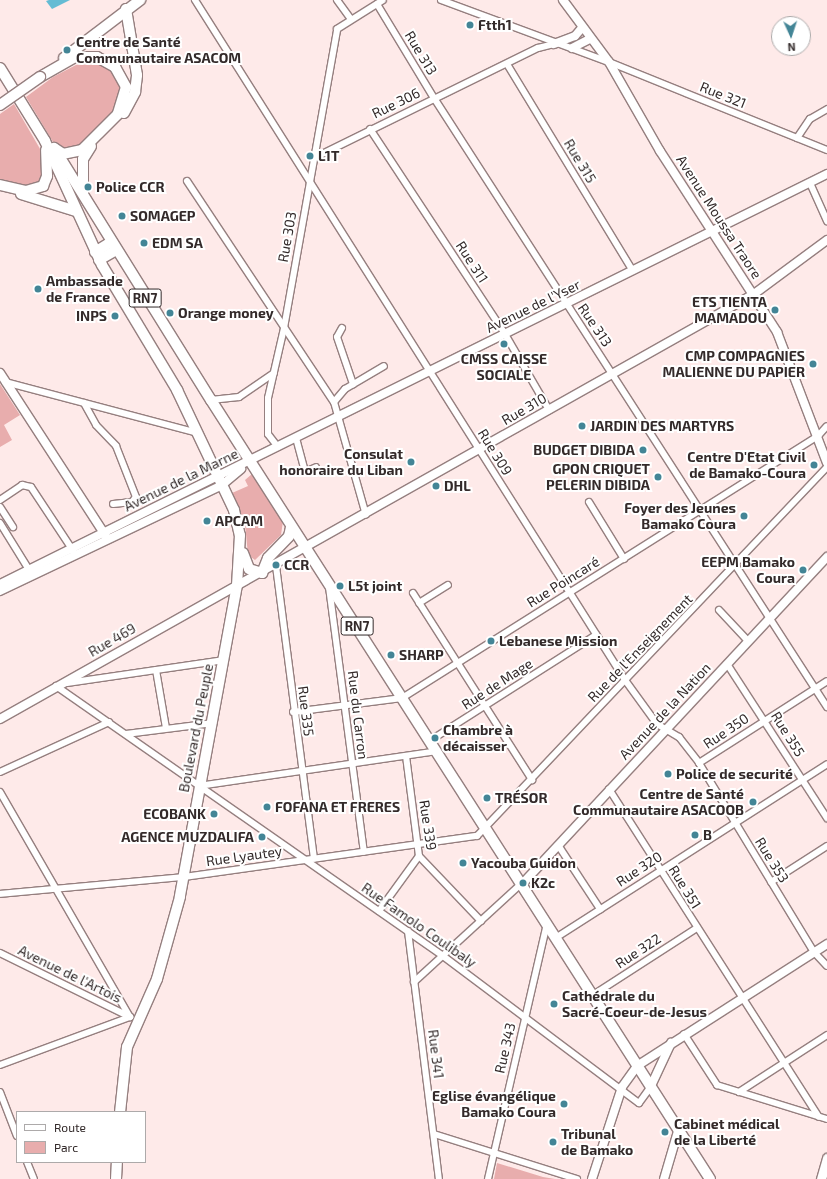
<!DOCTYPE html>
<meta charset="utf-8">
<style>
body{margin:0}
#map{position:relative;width:827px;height:1179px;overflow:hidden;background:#feeae9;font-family:"Exo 2",sans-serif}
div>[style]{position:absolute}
.green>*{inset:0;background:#e8adad}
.water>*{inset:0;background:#64bcd4}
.roads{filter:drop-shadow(1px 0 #957f7f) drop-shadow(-1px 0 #957f7f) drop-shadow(0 1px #957f7f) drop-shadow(0 -1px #957f7f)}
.minor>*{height:6px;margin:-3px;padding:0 3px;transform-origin:3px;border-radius:3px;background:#fff}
.tertiary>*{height:8px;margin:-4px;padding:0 4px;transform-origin:4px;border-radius:4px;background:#fff}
.secondary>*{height:9px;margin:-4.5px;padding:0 4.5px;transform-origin:4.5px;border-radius:4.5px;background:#fff}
.primary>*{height:10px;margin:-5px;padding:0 5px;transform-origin:5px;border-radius:5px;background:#fff}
.bridges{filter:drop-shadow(1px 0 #957f7f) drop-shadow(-1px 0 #957f7f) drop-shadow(0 1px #957f7f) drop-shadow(0 -1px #957f7f)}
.primary-bridge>*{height:10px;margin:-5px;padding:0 5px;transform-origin:5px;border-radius:5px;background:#fff}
.dots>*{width:11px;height:11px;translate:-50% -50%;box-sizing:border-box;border:2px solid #fff;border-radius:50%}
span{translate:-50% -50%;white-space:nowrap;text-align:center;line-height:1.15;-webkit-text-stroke:4px #fff;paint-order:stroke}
.shield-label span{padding:1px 3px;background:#fff;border:1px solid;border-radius:3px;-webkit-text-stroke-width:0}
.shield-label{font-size:13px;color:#332a2a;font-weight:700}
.poi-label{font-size:14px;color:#332a2a;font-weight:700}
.left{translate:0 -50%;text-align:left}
.right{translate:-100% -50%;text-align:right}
.street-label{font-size:14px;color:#332a2a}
.legend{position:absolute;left:16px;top:1111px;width:130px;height:52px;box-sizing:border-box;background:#fff;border:1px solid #adaaaa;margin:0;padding:5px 7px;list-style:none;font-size:12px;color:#332a2a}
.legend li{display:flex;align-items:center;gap:8px;height:20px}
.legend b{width:20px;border:1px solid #adaaaa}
.north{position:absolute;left:771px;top:16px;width:40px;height:40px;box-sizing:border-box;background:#fff;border:1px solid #adaaaa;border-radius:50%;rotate:177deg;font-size:11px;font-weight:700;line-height:16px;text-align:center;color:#332a2a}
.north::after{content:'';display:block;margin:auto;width:14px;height:18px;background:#438596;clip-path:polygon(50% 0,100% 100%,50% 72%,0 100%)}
</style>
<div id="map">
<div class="green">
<i style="clip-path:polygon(90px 62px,101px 64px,114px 73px,122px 87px,114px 112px,80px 146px,66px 149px,53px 142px,26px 97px,53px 77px,76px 65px)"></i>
<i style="clip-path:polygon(14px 104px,43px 154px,44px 177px,40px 184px,25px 187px,0 181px,0 114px)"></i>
<i style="clip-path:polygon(0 384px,20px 415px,4px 425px,12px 440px,0 447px)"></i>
<i style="clip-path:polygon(252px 474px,283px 521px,281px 535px,255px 560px,248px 555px,245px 524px,232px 493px,248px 486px,245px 480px)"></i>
<i style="clip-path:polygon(497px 1163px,543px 1177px,555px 1179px,494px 1179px)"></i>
</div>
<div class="water">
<i style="clip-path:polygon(70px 0,52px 9px,46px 1px,49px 0)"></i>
</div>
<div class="roads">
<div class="minor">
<i style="left:195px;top:0;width:805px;rotate:57.69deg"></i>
<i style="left:625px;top:680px;width:54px;rotate:54deg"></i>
<i style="left:657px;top:724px;width:26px;rotate:31deg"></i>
<i style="left:679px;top:737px;width:33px;rotate:52deg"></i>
<i style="left:699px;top:763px;width:221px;rotate:58.7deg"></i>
<i style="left:814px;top:952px;width:19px;rotate:47deg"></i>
<i style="left:337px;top:0;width:22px;rotate:54deg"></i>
<i style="left:441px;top:0;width:179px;rotate:20.3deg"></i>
<i style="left:609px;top:62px;width:235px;rotate:22deg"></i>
<i style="left:377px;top:4px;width:110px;rotate:58.8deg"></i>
<i style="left:434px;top:98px;width:725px;rotate:57.17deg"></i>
<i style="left:507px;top:64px;width:242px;rotate:58.7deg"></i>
<i style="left:370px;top:129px;width:245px;rotate:56.6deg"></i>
<i style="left:505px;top:334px;width:88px;rotate:59.9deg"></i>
<i style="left:797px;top:138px;width:23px;rotate:-56deg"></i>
<i style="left:810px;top:119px;width:20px;rotate:-30deg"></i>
<i style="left:316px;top:157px;width:247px;rotate:-26.2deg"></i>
<i style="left:538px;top:48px;width:16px;rotate:-14deg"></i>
<i style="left:187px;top:181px;width:265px;rotate:56.4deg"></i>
<i style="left:334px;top:402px;width:117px;rotate:74.2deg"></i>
<i style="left:810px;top:183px;width:42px;rotate:65.9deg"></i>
<i style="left:342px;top:328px;width:10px;rotate:119deg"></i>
<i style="left:337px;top:337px;width:50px;rotate:71.2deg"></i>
<i style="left:5px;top:382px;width:200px;rotate:14.8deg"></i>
<i style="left:211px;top:400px;width:28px;rotate:-6deg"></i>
<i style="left:239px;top:397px;width:42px;rotate:-34.4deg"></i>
<i style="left:334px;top:402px;width:17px;rotate:-50deg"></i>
<i style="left:345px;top:389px;width:45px;rotate:-30.5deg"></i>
<i style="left:84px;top:403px;width:25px;rotate:61deg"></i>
<i style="left:96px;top:425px;width:29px;rotate:46deg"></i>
<i style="left:116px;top:446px;width:55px;rotate:68.6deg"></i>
<i style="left:136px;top:497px;width:6px;rotate:129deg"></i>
<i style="left:132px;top:502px;width:19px;rotate:174deg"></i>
<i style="left:296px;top:438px;width:35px;rotate:75deg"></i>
<i style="left:305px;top:472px;width:12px;rotate:-24deg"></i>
<i style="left:278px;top:447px;width:16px;rotate:-128deg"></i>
<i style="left:268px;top:434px;width:36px;rotate:-90deg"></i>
<i style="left:268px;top:398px;width:72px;rotate:-77.1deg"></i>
<i style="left:284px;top:328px;width:304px;rotate:-79.9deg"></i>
<i style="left:337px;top:29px;width:54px;rotate:-32.2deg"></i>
<i style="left:0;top:500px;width:27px;rotate:-34deg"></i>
<i style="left:22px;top:485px;width:9px;rotate:13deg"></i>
<i style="left:31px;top:487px;width:78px;rotate:56.5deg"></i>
<i style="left:589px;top:502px;width:67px;rotate:58.4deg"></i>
<i style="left:0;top:507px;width:24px;rotate:57deg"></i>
<i style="left:0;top:523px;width:59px;rotate:58.2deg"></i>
<i style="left:276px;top:566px;width:295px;rotate:82.6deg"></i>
<i style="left:329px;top:587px;width:267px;rotate:82.5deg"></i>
<i style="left:413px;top:593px;width:222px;rotate:57.5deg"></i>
<i style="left:419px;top:603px;width:34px;rotate:-32deg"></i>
<i style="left:719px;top:610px;width:42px;rotate:46.9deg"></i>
<i style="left:727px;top:664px;width:184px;rotate:57deg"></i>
<i style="left:156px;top:670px;width:59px;rotate:80.2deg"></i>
<i style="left:67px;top:683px;width:159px;rotate:-8.3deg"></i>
<i style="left:56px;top:686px;width:472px;rotate:34.9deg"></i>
<i style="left:443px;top:956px;width:245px;rotate:36.9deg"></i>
<i style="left:639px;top:1103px;width:19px;rotate:-54deg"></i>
<i style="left:293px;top:712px;width:110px;rotate:-7.3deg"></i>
<i style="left:402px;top:698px;width:492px;rotate:-32.2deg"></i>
<i style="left:818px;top:436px;width:13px;rotate:-48deg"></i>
<i style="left:126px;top:734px;width:88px;rotate:-7.2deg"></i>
<i style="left:431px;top:740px;width:196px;rotate:-32.5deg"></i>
<i style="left:406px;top:756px;width:101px;rotate:82.6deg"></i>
<i style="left:419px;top:856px;width:90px;rotate:46.4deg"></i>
<i style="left:699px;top:763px;width:152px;rotate:-32.6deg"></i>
<i style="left:0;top:772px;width:120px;rotate:-24.6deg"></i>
<i style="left:198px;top:786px;width:242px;rotate:-8.3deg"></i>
<i style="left:609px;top:789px;width:389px;rotate:57.4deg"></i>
<i style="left:0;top:792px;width:260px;rotate:60deg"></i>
<i style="left:558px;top:845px;width:77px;rotate:56.7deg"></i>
<i style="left:771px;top:882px;width:67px;rotate:-32.7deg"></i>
<i style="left:0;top:894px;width:185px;rotate:-5.3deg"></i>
<i style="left:184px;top:877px;width:296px;rotate:-8deg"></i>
<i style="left:477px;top:836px;width:509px;rotate:-46.51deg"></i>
<i style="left:379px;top:911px;width:68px;rotate:-54deg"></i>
<i style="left:408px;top:931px;width:250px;rotate:82.9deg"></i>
<i style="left:557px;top:937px;width:321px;rotate:-32.6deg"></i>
<i style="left:0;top:953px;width:145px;rotate:26.2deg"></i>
<i style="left:414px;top:982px;width:147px;rotate:-42.5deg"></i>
<i style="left:593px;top:995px;width:124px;rotate:-32.8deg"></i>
<i style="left:684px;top:1034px;width:61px;rotate:57.1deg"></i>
<i style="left:717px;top:1085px;width:115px;rotate:17.2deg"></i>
<i style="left:0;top:1065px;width:139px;rotate:-20.3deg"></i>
<i style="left:0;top:1092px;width:47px;rotate:68.9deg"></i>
<i style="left:739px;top:1092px;width:105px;rotate:-32.9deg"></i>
<i style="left:434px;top:1134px;width:150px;rotate:17.5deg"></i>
<i style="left:27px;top:1162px;width:18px;rotate:68deg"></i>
<i style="left:488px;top:1179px;width:263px;rotate:-77deg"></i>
</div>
<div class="tertiary">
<i style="left:563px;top:0;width:77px;rotate:53.4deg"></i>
<i style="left:609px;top:62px;width:103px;rotate:60.2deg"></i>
<i style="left:660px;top:151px;width:216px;rotate:57.1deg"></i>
<i style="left:777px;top:332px;width:140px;rotate:69.1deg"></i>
<i style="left:554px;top:44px;width:22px;rotate:-21deg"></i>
<i style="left:575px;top:36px;width:11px;rotate:-49deg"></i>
<i style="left:572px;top:48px;width:20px;rotate:-27deg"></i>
<i style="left:0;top:373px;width:194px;rotate:57deg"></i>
<i style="left:0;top:584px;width:923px;rotate:-26.37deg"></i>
<i style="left:0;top:591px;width:246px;rotate:-25.5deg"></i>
<i style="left:222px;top:485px;width:25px;rotate:-40deg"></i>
<i style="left:0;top:719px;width:866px;rotate:-29.41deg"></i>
<i style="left:754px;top:294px;width:91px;rotate:-36.5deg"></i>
<i style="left:523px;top:883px;width:446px;rotate:-47deg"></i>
<i style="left:650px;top:1088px;width:50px;rotate:-65deg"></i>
<i style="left:592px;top:1179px;width:97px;rotate:-71.9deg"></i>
<i style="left:622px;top:1087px;width:26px;rotate:-54deg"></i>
<i style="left:637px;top:1066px;width:226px;rotate:-32.7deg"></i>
<i style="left:664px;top:1179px;width:50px;rotate:-73.7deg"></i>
</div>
<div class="secondary">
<i style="left:821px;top:1179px;width:22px;rotate:-74deg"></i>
</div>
<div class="primary">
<i style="left:64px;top:58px;width:96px;rotate:-37.3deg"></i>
<i style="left:0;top:68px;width:86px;rotate:58.3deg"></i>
<i style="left:45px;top:141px;width:136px;rotate:65.3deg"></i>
<i style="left:102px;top:265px;width:146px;rotate:59deg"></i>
<i style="left:177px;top:390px;width:133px;rotate:64.6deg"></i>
<i style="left:234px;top:510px;width:26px;rotate:77deg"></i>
<i style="left:240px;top:535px;width:50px;rotate:93.4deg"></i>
<i style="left:237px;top:585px;width:317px;rotate:100.4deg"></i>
<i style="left:180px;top:897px;width:85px;rotate:105.7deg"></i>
<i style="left:157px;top:979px;width:74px;rotate:113.8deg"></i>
<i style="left:127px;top:1047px;width:65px;rotate:96.1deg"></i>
<i style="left:40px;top:77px;width:40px;rotate:-29.7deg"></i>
<i style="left:75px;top:57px;width:22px"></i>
<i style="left:97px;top:57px;width:21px;rotate:29deg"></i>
<i style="left:115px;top:67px;width:23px;rotate:61deg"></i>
<i style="left:126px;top:87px;width:28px;rotate:107deg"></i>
<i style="left:118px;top:114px;width:51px;rotate:135deg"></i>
<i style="left:82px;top:150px;width:19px;rotate:168deg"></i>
<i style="left:63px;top:154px;width:11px;rotate:-146deg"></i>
<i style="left:124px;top:113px;width:24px;rotate:-62deg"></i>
<i style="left:135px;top:92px;width:17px;rotate:-83deg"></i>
<i style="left:137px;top:75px;width:67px;rotate:-99.5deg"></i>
<i style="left:54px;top:148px;width:297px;rotate:58.1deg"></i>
<i style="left:211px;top:400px;width:925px;rotate:57.36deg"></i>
<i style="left:0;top:185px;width:27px;rotate:13deg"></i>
<i style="left:26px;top:191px;width:18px;rotate:-16deg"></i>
<i style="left:43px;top:186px;width:11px;rotate:-68deg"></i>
<i style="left:47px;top:176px;width:26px;rotate:-92deg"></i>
<i style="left:83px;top:193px;width:34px;rotate:-90deg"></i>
<i style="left:83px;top:159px;width:15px;rotate:-58deg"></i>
<i style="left:21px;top:194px;width:58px;rotate:17.2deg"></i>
<i style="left:95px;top:252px;width:19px;rotate:-32deg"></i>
<i style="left:99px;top:260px;width:20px;rotate:-30deg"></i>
<i style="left:243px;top:553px;width:17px;rotate:69deg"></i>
<i style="left:249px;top:569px;width:14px;rotate:17deg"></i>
<i style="left:262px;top:573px;width:16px;rotate:-68deg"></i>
<i style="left:268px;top:558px;width:30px;rotate:-46deg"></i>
<i style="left:289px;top:536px;width:9px;rotate:-77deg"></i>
<i style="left:116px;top:1179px;width:17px;rotate:-87deg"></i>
</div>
</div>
<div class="bridges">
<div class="primary-bridge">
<i style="left:0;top:105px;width:49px;rotate:-35deg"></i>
</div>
</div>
<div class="dots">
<i style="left:470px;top:25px;background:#438596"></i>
<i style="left:67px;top:50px;background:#438596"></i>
<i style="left:310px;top:156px;background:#438596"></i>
<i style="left:88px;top:187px;background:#438596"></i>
<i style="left:122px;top:216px;background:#438596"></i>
<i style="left:144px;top:243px;background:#438596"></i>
<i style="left:38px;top:289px;background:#438596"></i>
<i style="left:775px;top:310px;background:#438596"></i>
<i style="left:170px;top:313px;background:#438596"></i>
<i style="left:115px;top:316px;background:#438596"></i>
<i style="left:504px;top:344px;background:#438596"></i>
<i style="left:813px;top:364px;background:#438596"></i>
<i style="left:582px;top:426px;background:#438596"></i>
<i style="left:643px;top:450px;background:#438596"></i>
<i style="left:411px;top:462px;background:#438596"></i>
<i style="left:814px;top:465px;background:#438596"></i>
<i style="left:658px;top:477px;background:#438596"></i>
<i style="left:436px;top:486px;background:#438596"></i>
<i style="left:744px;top:516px;background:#438596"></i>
<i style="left:207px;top:521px;background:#438596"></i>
<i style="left:276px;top:565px;background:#438596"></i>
<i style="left:803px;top:570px;background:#438596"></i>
<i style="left:340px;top:586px;background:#438596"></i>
<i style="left:491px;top:641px;background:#438596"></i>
<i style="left:391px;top:655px;background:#438596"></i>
<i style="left:435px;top:738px;background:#438596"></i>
<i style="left:668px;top:774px;background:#438596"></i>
<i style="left:487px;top:798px;background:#438596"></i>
<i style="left:753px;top:802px;background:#438596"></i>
<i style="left:267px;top:807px;background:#438596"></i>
<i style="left:214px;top:814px;background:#438596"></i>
<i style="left:695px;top:835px;background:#438596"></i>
<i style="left:262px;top:837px;background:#438596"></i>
<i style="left:463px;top:863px;background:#438596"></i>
<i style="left:523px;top:883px;background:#438596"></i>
<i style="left:554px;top:1004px;background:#438596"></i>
<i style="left:564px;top:1104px;background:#438596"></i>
<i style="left:665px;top:1132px;background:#438596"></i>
<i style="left:553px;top:1142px;background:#438596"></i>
</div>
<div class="shield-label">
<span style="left:145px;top:298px">RN7</span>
<span style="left:357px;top:626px">RN7</span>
</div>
<div class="poi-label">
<span class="left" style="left:478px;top:25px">Ftth1</span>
<span class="left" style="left:76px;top:50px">Centre de Santé<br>Communautaire ASACOM</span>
<span class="left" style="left:318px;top:156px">L1T</span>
<span class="left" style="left:96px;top:187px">Police CCR</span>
<span class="left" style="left:130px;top:216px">SOMAGEP</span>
<span class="left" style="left:152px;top:243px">EDM SA</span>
<span class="left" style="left:46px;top:289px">Ambassade<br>de France</span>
<span class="right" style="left:767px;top:310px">ETS TIENTA<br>MAMADOU</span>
<span class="left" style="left:178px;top:313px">Orange money</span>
<span class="right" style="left:107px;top:316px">INPS</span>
<span class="right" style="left:805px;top:364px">CMP COMPAGNIES<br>MALIENNE DU PAPIER</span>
<span style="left:504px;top:367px">CMSS CAISSE<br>SOCIALE</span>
<span class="left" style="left:590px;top:426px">JARDIN DES MARTYRS</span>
<span class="right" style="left:635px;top:450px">BUDGET DIBIDA</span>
<span class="right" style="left:403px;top:462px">Consulat<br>honoraire du Liban</span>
<span class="right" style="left:806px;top:465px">Centre D'Etat Civil<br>de Bamako-Coura</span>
<span class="right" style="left:650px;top:477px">GPON CRIQUET<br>PELERIN DIBIDA</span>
<span class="left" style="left:444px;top:486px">DHL</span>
<span class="right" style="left:736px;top:516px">Foyer des Jeunes<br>Bamako Coura</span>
<span class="left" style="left:215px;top:521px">APCAM</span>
<span class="right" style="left:795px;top:570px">EEPM Bamako<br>Coura</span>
<span class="left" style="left:284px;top:565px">CCR</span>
<span class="left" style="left:348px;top:586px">L5t joint</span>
<span class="left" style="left:499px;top:641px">Lebanese Mission</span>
<span class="left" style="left:399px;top:655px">SHARP</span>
<span class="left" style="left:443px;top:738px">Chambre à<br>décaisser</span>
<span class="left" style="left:676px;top:774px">Police de securité</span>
<span class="right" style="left:744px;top:802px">Centre de Santé<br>Communautaire ASACOOB</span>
<span class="left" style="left:495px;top:798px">TRÉSOR</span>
<span class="left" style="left:275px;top:807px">FOFANA ET FRERES</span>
<span class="right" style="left:206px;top:814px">ECOBANK</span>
<span class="left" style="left:703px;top:835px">B</span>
<span class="right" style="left:254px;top:837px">AGENCE MUZDALIFA</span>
<span class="left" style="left:471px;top:863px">Yacouba Guidon</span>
<span class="left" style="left:531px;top:883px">K2c</span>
<span class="left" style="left:562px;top:1004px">Cathédrale du<br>Sacré-Coeur-de-Jesus</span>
<span class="right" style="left:556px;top:1104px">Eglise évangélique<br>Bamako Coura</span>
<span class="left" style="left:674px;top:1132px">Cabinet médical<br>de la Liberté</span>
<span class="left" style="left:561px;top:1142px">Tribunal<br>de Bamako</span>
</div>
<div class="street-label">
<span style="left:421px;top:53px;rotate:59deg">Rue 313</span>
<span style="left:723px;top:95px;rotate:22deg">Rue 321</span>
<span style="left:396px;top:103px;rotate:-26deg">Rue 306</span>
<span style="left:580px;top:161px;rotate:59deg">Rue 315</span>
<span style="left:719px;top:217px;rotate:57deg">Avenue Moussa Traore</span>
<span style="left:287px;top:237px;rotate:-80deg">Rue 303</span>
<span style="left:472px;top:262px;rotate:57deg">Rue 311</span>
<span style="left:533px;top:306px;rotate:-26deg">Avenue de l'Yser</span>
<span style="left:595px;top:325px;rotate:56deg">Rue 313</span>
<span style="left:524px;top:409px;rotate:-30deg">Rue 310</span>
<span style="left:495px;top:452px;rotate:58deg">Rue 309</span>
<span style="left:181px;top:480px;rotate:-26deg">Avenue de la Marne</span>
<span style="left:563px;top:582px;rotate:-32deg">Rue Poincaré</span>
<span style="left:112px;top:640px;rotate:-30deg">Rue 469</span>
<span style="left:640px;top:648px;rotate:-46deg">Rue de l'Enseignement</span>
<span style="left:497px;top:684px;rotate:-33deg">Rue de Mage</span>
<span style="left:306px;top:711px;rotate:83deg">Rue 335</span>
<span style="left:665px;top:711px;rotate:-47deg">Avenue de la Nation</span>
<span style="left:358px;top:715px;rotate:83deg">Rue du Carron</span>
<span style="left:196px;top:728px;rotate:-79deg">Boulevard du Peuple</span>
<span style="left:726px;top:731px;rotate:-34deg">Rue 350</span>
<span style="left:788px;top:734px;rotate:58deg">Rue 355</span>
<span style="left:428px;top:825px;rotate:81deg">Rue 339</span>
<span style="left:244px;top:856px;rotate:-8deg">Rue Lyautey</span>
<span style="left:772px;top:860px;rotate:58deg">Rue 353</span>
<span style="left:639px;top:869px;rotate:-33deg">Rue 320</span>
<span style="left:685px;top:887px;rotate:58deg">Rue 351</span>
<span style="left:419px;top:925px;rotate:35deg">Rue Famolo Coulibaly</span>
<span style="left:638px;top:951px;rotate:-33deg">Rue 322</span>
<span style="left:70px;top:974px;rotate:26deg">Avenue de l'Artois</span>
<span style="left:505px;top:1048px;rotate:-77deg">Rue 343</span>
<span style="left:436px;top:1054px;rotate:83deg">Rue 341</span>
</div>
<ul class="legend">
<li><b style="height:5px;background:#fff"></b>Route</li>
<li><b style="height:11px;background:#e8adad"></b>Parc</li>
</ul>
<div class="north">N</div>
</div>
